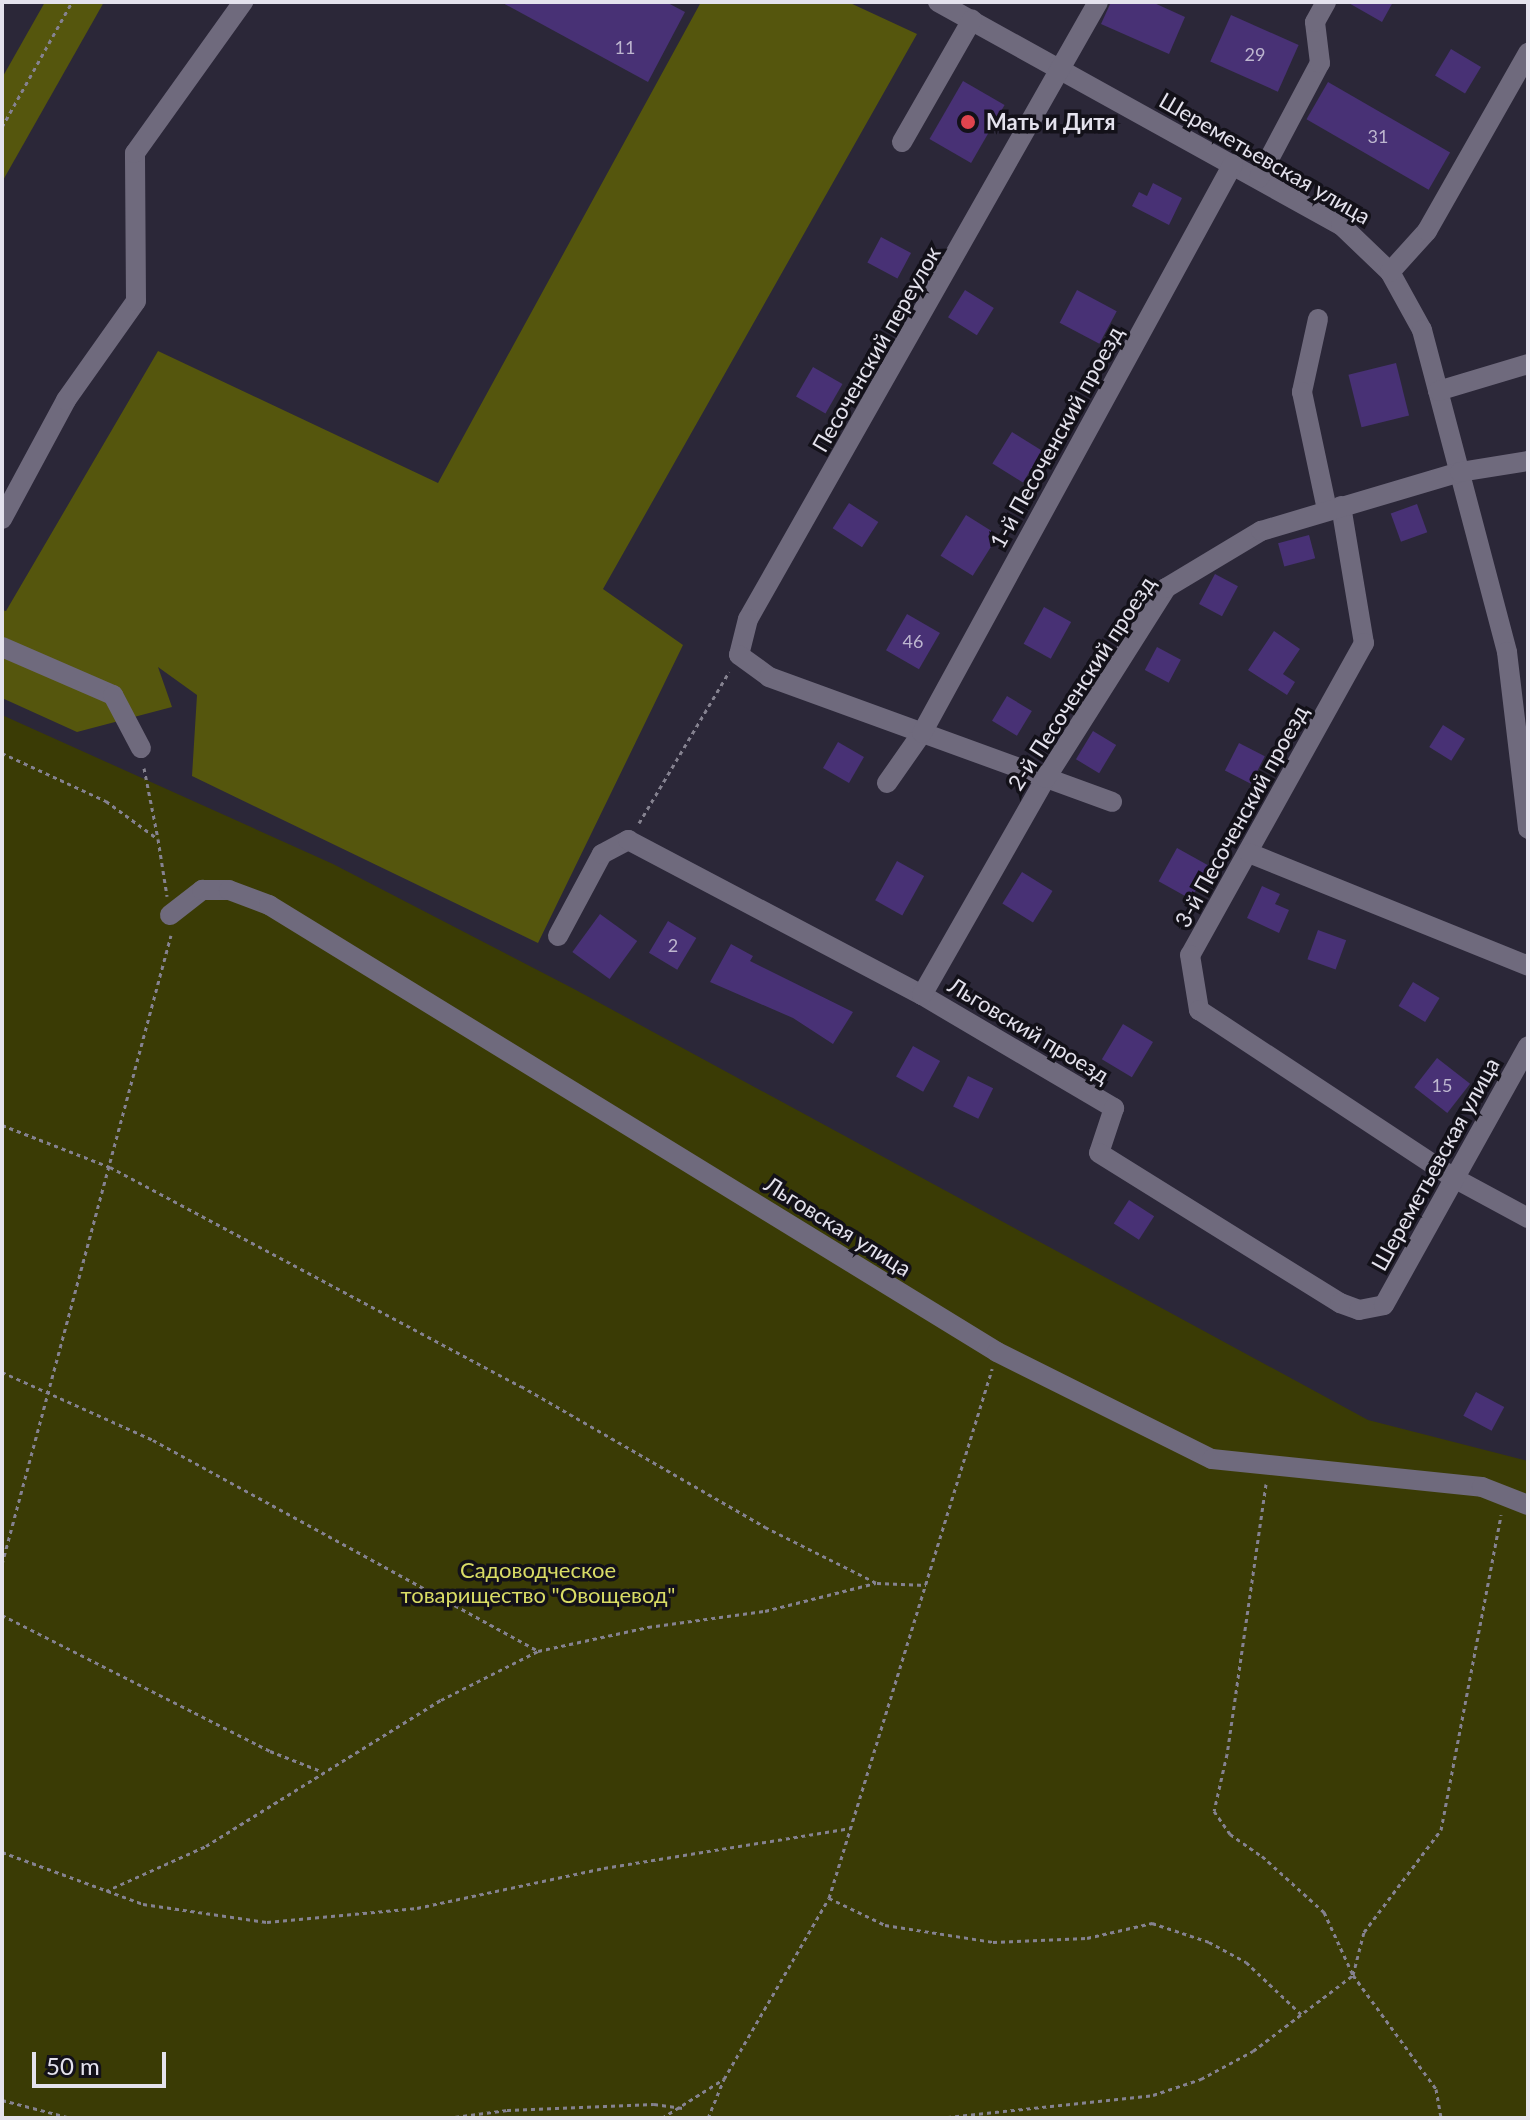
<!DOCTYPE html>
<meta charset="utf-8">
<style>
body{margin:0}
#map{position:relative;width:1530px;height:2120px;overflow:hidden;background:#2b2738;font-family:Lato,sans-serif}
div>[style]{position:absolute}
.green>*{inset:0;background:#3a3b05}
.forest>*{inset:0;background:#55560d}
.building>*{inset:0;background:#483175;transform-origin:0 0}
.path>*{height:3px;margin-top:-1.5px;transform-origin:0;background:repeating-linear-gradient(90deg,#858290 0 4px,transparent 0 8px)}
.minor>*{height:20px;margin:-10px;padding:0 10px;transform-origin:10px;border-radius:10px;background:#6f6a7d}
.dots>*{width:22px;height:22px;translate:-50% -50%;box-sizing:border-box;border:4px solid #131119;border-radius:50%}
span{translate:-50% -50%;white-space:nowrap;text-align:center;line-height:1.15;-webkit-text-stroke:7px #131119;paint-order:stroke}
.number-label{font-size:18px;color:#bdb6cf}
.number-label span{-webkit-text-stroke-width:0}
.poi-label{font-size:22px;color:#e4e2ed;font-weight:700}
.left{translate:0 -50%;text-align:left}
.street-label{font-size:22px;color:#e4e2ed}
.park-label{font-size:22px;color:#d9dc65}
.frame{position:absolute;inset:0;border:4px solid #e4e2ed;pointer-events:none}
.scale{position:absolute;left:32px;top:2052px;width:134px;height:36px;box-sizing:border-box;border:4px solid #e4e2ed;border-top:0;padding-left:10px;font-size:24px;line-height:28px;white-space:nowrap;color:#e4e2ed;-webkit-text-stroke:6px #131119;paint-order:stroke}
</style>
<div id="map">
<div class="green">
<i style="clip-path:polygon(2px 715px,333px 864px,574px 989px,1368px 1420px,1528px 1461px,1528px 2118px,2px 2118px)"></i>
</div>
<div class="forest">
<i style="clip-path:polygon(45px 2px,104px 2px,2px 182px,2px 78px)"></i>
<i style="clip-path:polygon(701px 2px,848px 2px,917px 34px,603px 589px,683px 645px,538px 943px,192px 776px,197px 695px,158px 667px,172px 707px,77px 732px,2px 698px,2px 610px,6px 611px,158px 351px,438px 483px)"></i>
</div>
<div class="building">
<i style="clip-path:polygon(501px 2px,666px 2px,685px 12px,648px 82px)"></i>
<i style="clip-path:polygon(1111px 2px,1152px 2px,1185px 17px,1169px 54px,1101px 24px)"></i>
<i style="clip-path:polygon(1347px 2px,1393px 2px,1382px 22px)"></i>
<i style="left:1231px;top:15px;width:74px;height:51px;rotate:24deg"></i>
<i style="left:1451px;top:49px;width:35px;height:31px;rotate:31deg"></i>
<i style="left:963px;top:81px;width:48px;height:67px;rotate:30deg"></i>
<i style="left:1328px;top:82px;width:141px;height:43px;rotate:30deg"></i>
<i style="clip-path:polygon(1153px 183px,1182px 198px,1169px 225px,1132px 206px,1139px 192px,1147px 196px)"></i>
<i style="left:881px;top:237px;width:34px;height:29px;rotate:28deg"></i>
<i style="left:965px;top:290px;width:34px;height:32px;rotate:32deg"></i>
<i style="left:1077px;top:290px;width:45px;height:37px;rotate:28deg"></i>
<i style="left:1396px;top:363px;width:54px;height:49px;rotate:76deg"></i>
<i style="left:813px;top:367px;width:34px;height:34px;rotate:30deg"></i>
<i style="left:1012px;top:432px;width:36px;height:37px;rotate:32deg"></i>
<i style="left:849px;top:503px;width:35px;height:30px;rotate:33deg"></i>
<i style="left:1417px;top:504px;width:30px;height:28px;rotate:70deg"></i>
<i style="left:966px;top:515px;width:38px;height:48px;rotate:32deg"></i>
<i style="left:1309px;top:535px;width:24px;height:32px;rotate:75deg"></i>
<i style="left:1215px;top:574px;width:26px;height:34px;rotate:28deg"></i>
<i style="left:1044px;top:607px;width:31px;height:42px;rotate:29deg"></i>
<i style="left:907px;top:614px;width:38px;height:42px;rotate:30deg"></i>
<i style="clip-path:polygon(1274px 631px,1300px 649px,1283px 674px,1295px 682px,1287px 695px,1248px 670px)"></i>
<i style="left:1157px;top:647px;width:27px;height:26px;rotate:28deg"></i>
<i style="left:1007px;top:696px;width:29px;height:29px;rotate:31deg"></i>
<i style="left:1443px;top:725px;width:26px;height:26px;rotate:32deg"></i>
<i style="left:1093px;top:731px;width:27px;height:33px;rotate:31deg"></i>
<i style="left:838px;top:742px;width:30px;height:30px;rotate:30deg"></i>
<i style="left:1239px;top:743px;width:29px;height:31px;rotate:27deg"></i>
<i style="left:1177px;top:848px;width:37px;height:38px;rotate:29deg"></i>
<i style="left:897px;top:861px;width:31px;height:45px;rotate:29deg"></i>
<i style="left:1022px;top:872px;width:36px;height:37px;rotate:32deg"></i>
<i style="clip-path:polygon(1262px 886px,1280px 894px,1275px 904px,1289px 910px,1279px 933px,1247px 918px)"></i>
<i style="left:600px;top:914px;width:46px;height:47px;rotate:36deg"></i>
<i style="left:668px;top:921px;width:33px;height:37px;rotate:31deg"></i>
<i style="left:1318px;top:930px;width:30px;height:31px;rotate:20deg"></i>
<i style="clip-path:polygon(731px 944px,753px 956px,750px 961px,853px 1012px,833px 1044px,793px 1018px,710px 982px)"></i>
<i style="left:1413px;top:982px;width:31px;height:28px;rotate:31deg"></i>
<i style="left:1123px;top:1024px;width:35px;height:41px;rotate:31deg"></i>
<i style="left:913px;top:1046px;width:31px;height:35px;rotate:29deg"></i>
<i style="left:1437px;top:1058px;width:42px;height:37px;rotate:38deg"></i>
<i style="left:968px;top:1076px;width:28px;height:34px;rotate:26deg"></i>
<i style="left:1129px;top:1200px;width:30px;height:28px;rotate:33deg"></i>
<i style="left:1476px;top:1392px;width:32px;height:27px;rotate:28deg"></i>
</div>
<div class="path">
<i style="left:2px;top:127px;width:143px;rotate:-60.8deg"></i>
<i style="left:2px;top:753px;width:115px;rotate:24.8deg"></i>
<i style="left:106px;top:801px;width:64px;rotate:36.2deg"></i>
<i style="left:158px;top:839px;width:58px;rotate:81deg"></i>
<i style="left:144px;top:768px;width:72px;rotate:78.8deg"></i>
<i style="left:639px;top:823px;width:176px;rotate:-59.2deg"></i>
<i style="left:2px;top:1125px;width:116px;rotate:21.3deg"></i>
<i style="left:110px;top:1167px;width:466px;rotate:28.1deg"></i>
<i style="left:521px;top:1386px;width:282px;rotate:30deg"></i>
<i style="left:765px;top:1527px;width:125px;rotate:26.6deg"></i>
<i style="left:877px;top:1583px;width:49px;rotate:2.3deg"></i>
<i style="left:2px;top:1372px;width:166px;rotate:24.2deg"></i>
<i style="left:153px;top:1440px;width:439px;rotate:28.7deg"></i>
<i style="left:1266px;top:1484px;width:273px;rotate:98.2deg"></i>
<i style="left:1227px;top:1754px;width:58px;rotate:102.8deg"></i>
<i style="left:1214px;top:1811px;width:28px;rotate:55deg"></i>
<i style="left:1230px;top:1834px;width:39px;rotate:35deg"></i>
<i style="left:1262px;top:1856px;width:84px;rotate:42.1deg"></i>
<i style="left:1324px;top:1912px;width:69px;rotate:65.3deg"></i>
<i style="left:1353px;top:1975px;width:44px;rotate:-75.7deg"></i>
<i style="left:1364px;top:1932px;width:128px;rotate:-53deg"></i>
<i style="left:1441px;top:1830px;width:321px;rotate:-79.2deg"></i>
<i style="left:2px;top:1564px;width:651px;rotate:-74.96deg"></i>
<i style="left:2px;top:1615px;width:301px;rotate:26.9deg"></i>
<i style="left:270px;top:1751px;width:55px;rotate:21.4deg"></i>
<i style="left:2px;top:1852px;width:150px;rotate:20.2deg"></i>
<i style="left:143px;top:1904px;width:125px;rotate:8.3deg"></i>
<i style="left:267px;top:1922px;width:151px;rotate:-5.3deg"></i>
<i style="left:417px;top:1908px;width:191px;rotate:-12.1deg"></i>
<i style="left:604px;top:1868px;width:250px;rotate:-9.2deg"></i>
<i style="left:106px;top:1891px;width:110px;rotate:-24.2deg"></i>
<i style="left:206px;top:1846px;width:277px;rotate:-31.9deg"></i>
<i style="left:441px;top:1700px;width:109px;rotate:-26.8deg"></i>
<i style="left:538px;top:1651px;width:113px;rotate:-12.3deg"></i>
<i style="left:648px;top:1627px;width:118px;rotate:-7.8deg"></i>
<i style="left:765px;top:1611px;width:114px;rotate:-14.2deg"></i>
<i style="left:829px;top:1898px;width:62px;rotate:25.7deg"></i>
<i style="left:885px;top:1925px;width:109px;rotate:8.9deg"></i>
<i style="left:993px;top:1942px;width:94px;rotate:-2.4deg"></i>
<i style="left:1087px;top:1938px;width:67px;rotate:-13deg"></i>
<i style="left:1152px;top:1923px;width:60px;rotate:18.4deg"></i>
<i style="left:1209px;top:1942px;width:42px;rotate:28.4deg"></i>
<i style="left:1246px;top:1962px;width:76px;rotate:43.4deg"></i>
<i style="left:2px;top:2100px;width:71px;rotate:14.6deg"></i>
<i style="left:447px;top:2118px;width:61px;rotate:-7.6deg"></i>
<i style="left:507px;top:2110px;width:147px;rotate:-2.3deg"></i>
<i style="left:654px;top:2104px;width:29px;rotate:8deg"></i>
<i style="left:662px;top:2118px;width:73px;rotate:-32.2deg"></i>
<i style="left:724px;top:2079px;width:209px;rotate:-59.9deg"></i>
<i style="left:829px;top:1898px;width:554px;rotate:-72.87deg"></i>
<i style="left:708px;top:2118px;width:42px;rotate:-67.7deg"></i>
<i style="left:939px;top:2118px;width:215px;rotate:-6.1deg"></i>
<i style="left:1153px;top:2095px;width:51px;rotate:-18.4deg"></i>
<i style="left:1201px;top:2079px;width:59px;rotate:-28.3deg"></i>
<i style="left:1253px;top:2051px;width:126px;rotate:-37.2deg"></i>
<i style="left:1353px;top:1975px;width:141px;rotate:53.9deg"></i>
<i style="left:1436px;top:2089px;width:29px;rotate:80deg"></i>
</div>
<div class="minor">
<i style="left:938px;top:2px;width:461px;rotate:29deg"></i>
<i style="left:1341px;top:225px;width:68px;rotate:43.8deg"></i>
<i style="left:1390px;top:272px;width:66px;rotate:61.1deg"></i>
<i style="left:1422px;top:330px;width:333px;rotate:75.2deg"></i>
<i style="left:1507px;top:652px;width:178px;rotate:83.2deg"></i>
<i style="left:1098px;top:2px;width:709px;rotate:119.56deg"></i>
<i style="left:748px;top:619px;width:37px;rotate:104deg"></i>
<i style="left:739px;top:655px;width:37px;rotate:36deg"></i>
<i style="left:769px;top:677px;width:365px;rotate:20deg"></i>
<i style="left:902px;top:142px;width:141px;rotate:-60.2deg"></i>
<i style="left:1259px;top:178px;width:130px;rotate:-62.1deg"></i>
<i style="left:1320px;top:63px;width:41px;rotate:-97deg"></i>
<i style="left:1315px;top:22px;width:23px;rotate:-61deg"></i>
<i style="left:1390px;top:272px;width:55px;rotate:-47.9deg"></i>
<i style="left:1427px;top:231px;width:205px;rotate:-60.4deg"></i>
<i style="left:1318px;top:319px;width:75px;rotate:102.4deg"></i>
<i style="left:1302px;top:392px;width:121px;rotate:78deg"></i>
<i style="left:1438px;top:391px;width:94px;rotate:-16.7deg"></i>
<i style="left:1341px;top:506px;width:139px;rotate:80.5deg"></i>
<i style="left:1364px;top:643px;width:357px;rotate:119.1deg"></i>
<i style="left:1190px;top:955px;width:56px;rotate:80.7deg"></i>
<i style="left:1199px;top:1010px;width:305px;rotate:33.4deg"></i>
<i style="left:1454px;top:1178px;width:84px;rotate:28.4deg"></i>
<i style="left:2px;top:519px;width:135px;rotate:-61.7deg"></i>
<i style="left:66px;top:400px;width:121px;rotate:-54.7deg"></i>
<i style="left:136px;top:301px;width:148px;rotate:-90.4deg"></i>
<i style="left:135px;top:153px;width:186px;rotate:-54.4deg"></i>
<i style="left:2px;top:647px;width:121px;rotate:23.4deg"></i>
<i style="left:113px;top:695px;width:60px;rotate:62.2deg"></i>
<i style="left:887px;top:783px;width:61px;rotate:-55deg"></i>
<i style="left:922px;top:733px;width:648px;rotate:-61.34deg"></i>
<i style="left:1249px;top:853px;width:301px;rotate:22deg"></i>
<i style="left:170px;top:915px;width:41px;rotate:-38deg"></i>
<i style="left:202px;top:890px;width:27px"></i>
<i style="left:229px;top:890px;width:43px;rotate:20.6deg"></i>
<i style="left:269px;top:905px;width:854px;rotate:31.55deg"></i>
<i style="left:997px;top:1352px;width:240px;rotate:26.5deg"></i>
<i style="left:1212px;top:1459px;width:271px;rotate:5.9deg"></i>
<i style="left:1482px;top:1487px;width:49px;rotate:21.4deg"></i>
<i style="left:558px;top:936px;width:93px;rotate:-61.8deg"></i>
<i style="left:602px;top:854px;width:30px;rotate:-28deg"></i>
<i style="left:628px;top:840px;width:332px;rotate:27.8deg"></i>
<i style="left:922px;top:995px;width:223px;rotate:30.5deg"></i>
<i style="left:1114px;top:1108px;width:47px;rotate:108.4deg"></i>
<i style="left:1099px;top:1153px;width:284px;rotate:31.9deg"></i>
<i style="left:1340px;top:1303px;width:20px;rotate:20deg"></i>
<i style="left:1359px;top:1310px;width:25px;rotate:-11deg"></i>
<i style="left:1384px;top:1305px;width:296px;rotate:-60.9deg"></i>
<i style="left:922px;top:995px;width:250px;rotate:-60.3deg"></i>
<i style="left:1046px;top:778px;width:225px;rotate:-57.7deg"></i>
<i style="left:1166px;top:588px;width:111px;rotate:-31deg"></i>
<i style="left:1261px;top:531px;width:208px;rotate:-16.5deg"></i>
<i style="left:1460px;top:472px;width:69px;rotate:-9.2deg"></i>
</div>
<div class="dots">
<i style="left:968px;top:122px;background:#e0444e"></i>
</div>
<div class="number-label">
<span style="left:625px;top:47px">11</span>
<span style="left:1255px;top:54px">29</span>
<span style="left:1378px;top:136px">31</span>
<span style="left:913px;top:641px">46</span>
<span style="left:673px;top:945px">2</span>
<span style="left:1442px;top:1085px">15</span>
</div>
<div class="poi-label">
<span class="left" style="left:986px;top:122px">Мать и Дитя</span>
</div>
<div class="street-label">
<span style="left:1265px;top:158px;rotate:30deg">Шереметьевская улица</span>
<span style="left:876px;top:349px;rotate:-60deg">Песоченский переулок</span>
<span style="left:1056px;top:437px;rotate:-61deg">1-й Песоченский проезд</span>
<span style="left:1081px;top:683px;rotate:-57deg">2-й Песоченский проезд</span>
<span style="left:1241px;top:816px;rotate:-61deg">3-й Песоченский проезд</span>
<span style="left:1029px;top:1030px;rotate:31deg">Льговский проезд</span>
<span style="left:1435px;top:1164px;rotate:-61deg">Шереметьевская улица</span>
<span style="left:838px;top:1226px;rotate:32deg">Льговская улица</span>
</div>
<div class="park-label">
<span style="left:538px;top:1582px">Садоводческое<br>товарищество "Овощевод"</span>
</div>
<div class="frame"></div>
<div class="scale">50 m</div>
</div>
